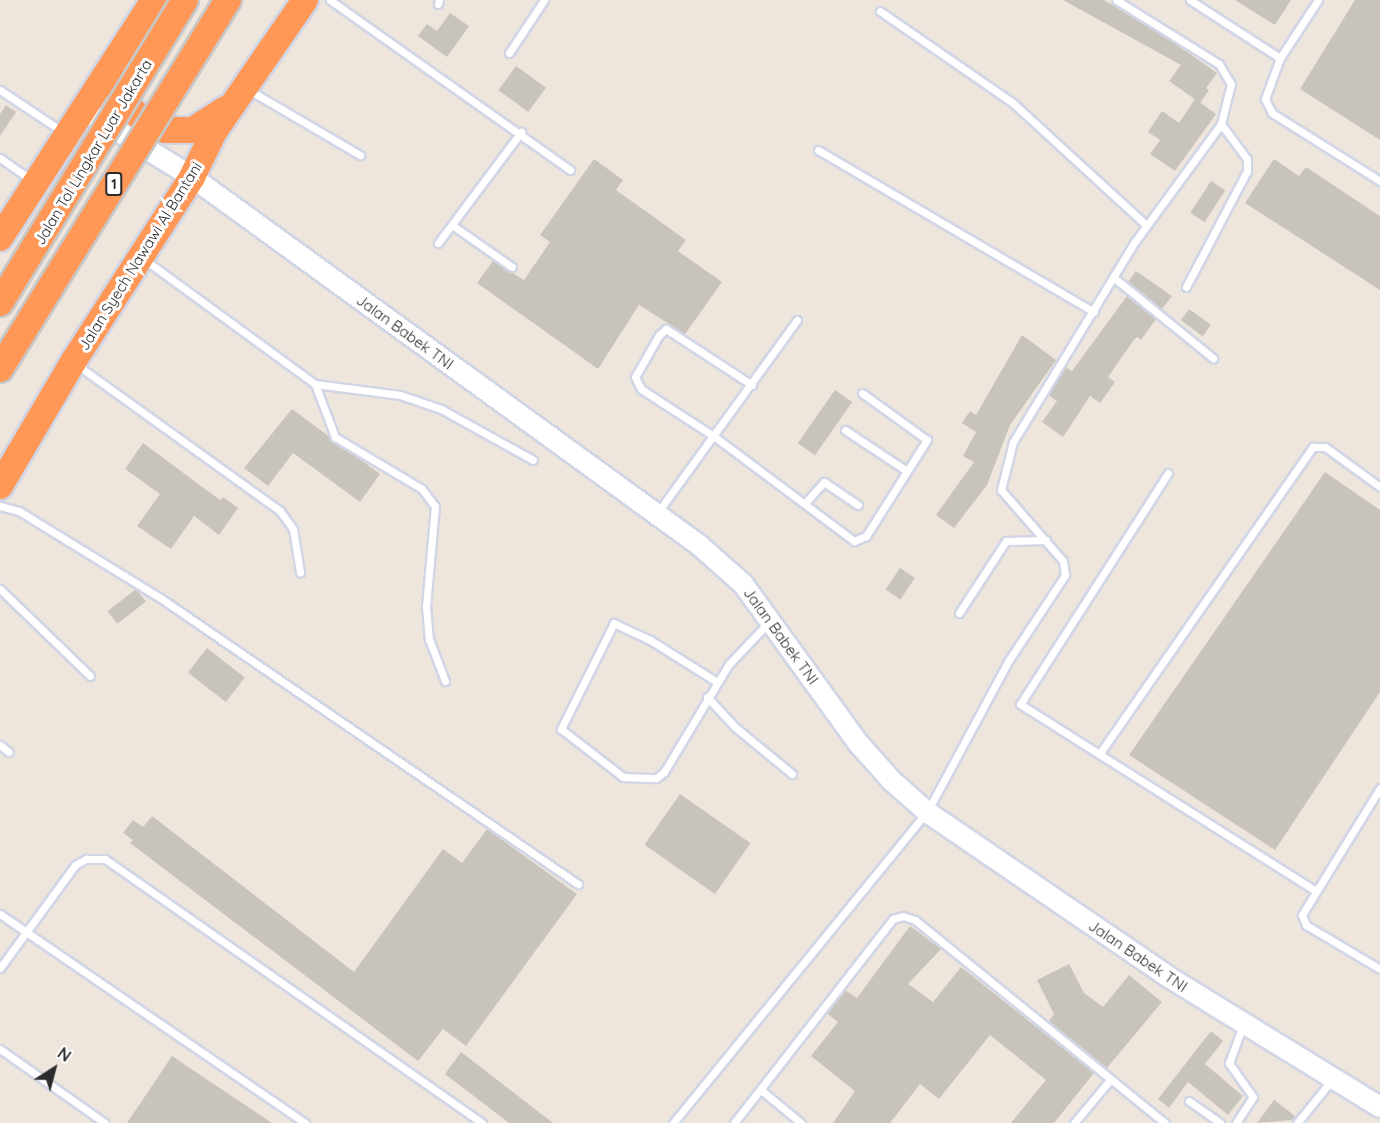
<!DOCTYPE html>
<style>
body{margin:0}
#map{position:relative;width:1380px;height:1123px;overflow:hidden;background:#eee6dc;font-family:Quicksand,sans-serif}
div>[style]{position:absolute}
.building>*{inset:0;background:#c9c4bb;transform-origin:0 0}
.roads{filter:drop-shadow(2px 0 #d1d6e5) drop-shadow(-2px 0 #d1d6e5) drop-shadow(0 2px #d1d6e5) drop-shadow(0 -2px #d1d6e5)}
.lane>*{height:7px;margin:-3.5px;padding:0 3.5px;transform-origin:3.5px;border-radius:3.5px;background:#fff}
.secondary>*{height:20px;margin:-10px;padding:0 10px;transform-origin:10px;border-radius:10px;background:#fff}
.highway>*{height:26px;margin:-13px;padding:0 13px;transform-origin:13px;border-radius:13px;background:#ff9857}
.bridges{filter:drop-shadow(2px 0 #c8c8c8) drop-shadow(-2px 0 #c8c8c8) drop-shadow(0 2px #c8c8c8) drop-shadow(0 -2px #c8c8c8)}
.highway-bridge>*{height:26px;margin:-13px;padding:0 13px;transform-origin:13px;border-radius:13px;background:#ff9857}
span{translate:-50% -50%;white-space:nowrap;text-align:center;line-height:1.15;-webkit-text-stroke:6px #fff;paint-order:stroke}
.shield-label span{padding:2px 4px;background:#fff;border:2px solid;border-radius:4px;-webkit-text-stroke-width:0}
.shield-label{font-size:14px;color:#2b2b2b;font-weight:700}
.street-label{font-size:15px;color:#2b2b2b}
.north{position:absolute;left:24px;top:1039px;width:60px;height:60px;-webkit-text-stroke:4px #fff;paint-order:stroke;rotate:36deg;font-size:16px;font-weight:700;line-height:24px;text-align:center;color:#2b2b2b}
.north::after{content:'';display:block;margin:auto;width:21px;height:27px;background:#2b2b2b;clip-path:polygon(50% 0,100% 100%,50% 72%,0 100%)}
</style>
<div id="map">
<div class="building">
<i style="clip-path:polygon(1063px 0,1104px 0,1167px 38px,1217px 73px,1206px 88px,1209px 90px,1200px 103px,1169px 81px,1181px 65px)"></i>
<i style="clip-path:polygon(1235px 0,1291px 0,1275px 25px)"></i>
<i style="clip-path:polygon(1355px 0,1380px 0,1380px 140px,1300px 89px)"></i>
<i style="clip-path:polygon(450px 13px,469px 26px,447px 57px,418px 36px,427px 24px,437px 31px)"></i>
<i style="left:516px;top:66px;width:37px;height:30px;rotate:36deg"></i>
<i style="clip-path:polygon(1195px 99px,1216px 114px,1175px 171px,1150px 154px,1160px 140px,1148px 132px,1162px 111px,1179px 123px)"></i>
<i style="clip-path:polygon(6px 105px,16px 112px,0 136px,0 114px)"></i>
<i style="clip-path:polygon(594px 159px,623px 180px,616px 190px,686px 240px,678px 251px,722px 282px,685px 334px,639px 305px,598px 369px,477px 283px,493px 261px,524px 280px,550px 242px,540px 235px)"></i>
<i style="clip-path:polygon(1274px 159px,1299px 176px,1306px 167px,1380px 216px,1380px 290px,1245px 203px)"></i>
<i style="left:1211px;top:181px;width:17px;height:38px;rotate:33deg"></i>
<i style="clip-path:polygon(1136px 271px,1172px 296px,1162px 309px,1128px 282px)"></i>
<i style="clip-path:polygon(1127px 296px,1156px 319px,1141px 340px,1137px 337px,1133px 341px,1108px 377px,1115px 382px,1100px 403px,1090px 396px,1063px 437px,1042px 422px,1057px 401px,1048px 395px,1065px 367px,1072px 371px)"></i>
<i style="left:1189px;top:309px;width:27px;height:14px;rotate:36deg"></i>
<i style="clip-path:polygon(1022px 335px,1056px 360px,1010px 425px,987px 485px,954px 528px,936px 515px,974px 462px,963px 456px,976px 432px,962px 423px,970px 411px,976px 415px)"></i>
<i style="left:835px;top:390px;width:21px;height:65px;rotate:35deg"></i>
<i style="clip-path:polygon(292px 409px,380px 474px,360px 502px,293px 453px,268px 486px,244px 468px)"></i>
<i style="clip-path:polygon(143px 443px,220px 500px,223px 497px,238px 508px,219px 535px,194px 516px,171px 549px,137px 526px,160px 494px,125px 469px)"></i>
<i style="clip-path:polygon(1325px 472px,1380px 510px,1380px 692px,1275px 850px,1129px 755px)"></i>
<i style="left:900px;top:568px;width:18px;height:26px;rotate:34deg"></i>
<i style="left:136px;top:589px;width:16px;height:36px;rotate:52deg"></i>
<i style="left:207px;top:648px;width:48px;height:31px;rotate:38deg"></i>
<i style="left:680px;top:794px;width:86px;height:62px;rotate:35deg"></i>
<i style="clip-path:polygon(152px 816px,354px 972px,443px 849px,462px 863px,487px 829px,577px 894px,466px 1046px,443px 1029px,418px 1061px,130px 843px,133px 840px,123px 833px,133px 820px,143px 827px)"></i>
<i style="clip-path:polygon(910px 926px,941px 949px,908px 984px,933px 1002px,961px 967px,1094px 1073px,1054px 1123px,1011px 1123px,1046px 1080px,990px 1035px,939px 1099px,920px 1084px,890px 1123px,833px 1123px,855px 1091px,811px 1056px,838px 1022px,826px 1013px,845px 990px,857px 998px)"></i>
<i style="clip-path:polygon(1069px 964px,1084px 993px,1103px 1007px,1129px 975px,1162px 1002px,1107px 1068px,1049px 1021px,1054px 1014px,1037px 980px)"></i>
<i style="clip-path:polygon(1211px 1031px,1223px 1041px,1205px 1064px,1243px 1096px,1228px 1115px,1188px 1082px,1169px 1108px,1158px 1099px)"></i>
<i style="clip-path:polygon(461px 1052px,553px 1123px,509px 1123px,445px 1074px)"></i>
<i style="clip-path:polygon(172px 1056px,272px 1123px,127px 1123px)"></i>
<i style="clip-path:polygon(1274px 1100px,1295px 1116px,1292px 1120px,1257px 1123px)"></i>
</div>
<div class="roads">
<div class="lane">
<i style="left:330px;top:0;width:294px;rotate:35.3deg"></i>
<i style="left:1190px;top:0;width:107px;rotate:32.8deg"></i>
<i style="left:1318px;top:0;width:69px;rotate:123.2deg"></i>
<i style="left:1280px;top:58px;width:44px;rotate:110.1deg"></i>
<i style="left:1265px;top:99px;width:16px;rotate:63deg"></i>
<i style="left:1272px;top:113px;width:128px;rotate:32.2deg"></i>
<i style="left:438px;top:4px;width:4px;rotate:-76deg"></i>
<i style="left:880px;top:11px;width:162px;rotate:34.7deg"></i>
<i style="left:1013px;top:103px;width:180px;rotate:42.5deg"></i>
<i style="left:509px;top:53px;width:64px;rotate:-56.6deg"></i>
<i style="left:0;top:90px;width:76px;rotate:33.7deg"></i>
<i style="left:249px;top:90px;width:129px;rotate:30.4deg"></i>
<i style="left:818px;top:150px;width:320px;rotate:30.4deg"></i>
<i style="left:0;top:158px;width:39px;rotate:35deg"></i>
<i style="left:452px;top:225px;width:73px;rotate:35deg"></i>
<i style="left:438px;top:243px;width:139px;rotate:-53.2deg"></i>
<i style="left:145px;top:260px;width:210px;rotate:36.1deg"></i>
<i style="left:315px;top:384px;width:86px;rotate:7.4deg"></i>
<i style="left:400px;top:395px;width:43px;rotate:18.9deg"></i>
<i style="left:441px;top:409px;width:105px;rotate:29deg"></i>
<i style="left:1113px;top:277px;width:129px;rotate:39deg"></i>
<i style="left:1186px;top:287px;width:131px;rotate:-62.3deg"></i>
<i style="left:1247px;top:171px;width:12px;rotate:-90deg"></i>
<i style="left:1247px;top:159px;width:44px;rotate:-126.6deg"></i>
<i style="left:77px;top:365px;width:250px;rotate:35.7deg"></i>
<i style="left:280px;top:511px;width:22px;rotate:54deg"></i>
<i style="left:293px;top:529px;width:44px;rotate:80.8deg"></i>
<i style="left:315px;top:384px;width:57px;rotate:69.3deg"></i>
<i style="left:335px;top:437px;width:101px;rotate:30.9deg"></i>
<i style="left:422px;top:489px;width:21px;rotate:53deg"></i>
<i style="left:435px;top:506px;width:100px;rotate:95.1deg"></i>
<i style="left:426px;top:606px;width:33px;rotate:85deg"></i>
<i style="left:429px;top:639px;width:45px;rotate:69.1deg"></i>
<i style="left:752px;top:385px;width:103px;rotate:-146.9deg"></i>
<i style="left:666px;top:329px;width:9px;rotate:139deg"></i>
<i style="left:659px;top:335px;width:48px;rotate:119.7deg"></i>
<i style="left:635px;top:377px;width:13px;rotate:63deg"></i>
<i style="left:641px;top:389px;width:88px;rotate:33deg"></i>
<i style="left:715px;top:437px;width:174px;rotate:36.8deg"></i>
<i style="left:854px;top:541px;width:13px;rotate:-23deg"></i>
<i style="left:866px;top:536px;width:114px;rotate:-57.6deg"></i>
<i style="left:927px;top:440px;width:80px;rotate:-144.1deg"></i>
<i style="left:845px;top:430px;width:74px;rotate:33.5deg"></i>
<i style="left:1168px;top:473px;width:274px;rotate:122.6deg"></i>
<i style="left:1020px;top:704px;width:350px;rotate:32.3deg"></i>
<i style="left:805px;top:503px;width:28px;rotate:-48deg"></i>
<i style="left:824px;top:482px;width:41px;rotate:34.1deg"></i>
<i style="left:0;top:506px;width:20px;rotate:15deg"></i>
<i style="left:19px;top:511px;width:164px;rotate:31.6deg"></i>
<i style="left:159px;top:597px;width:508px;rotate:34.41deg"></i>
<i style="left:658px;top:512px;width:237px;rotate:-54.1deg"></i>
<i style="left:0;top:589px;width:125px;rotate:44deg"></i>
<i style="left:959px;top:613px;width:86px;rotate:-56.9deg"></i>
<i style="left:1006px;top:541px;width:40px;rotate:-1.4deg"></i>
<i style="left:717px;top:682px;width:79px;rotate:-147.9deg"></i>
<i style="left:650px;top:640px;width:40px;rotate:-155deg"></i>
<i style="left:614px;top:623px;width:119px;rotate:116.6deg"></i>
<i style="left:561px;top:729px;width:78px;rotate:37.7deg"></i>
<i style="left:623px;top:777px;width:33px;rotate:2deg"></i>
<i style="left:656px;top:778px;width:10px;rotate:-37deg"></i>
<i style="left:664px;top:772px;width:126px;rotate:-59deg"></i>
<i style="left:729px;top:664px;width:58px;rotate:-46.4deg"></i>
<i style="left:707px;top:697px;width:41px;rotate:47deg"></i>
<i style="left:735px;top:727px;width:74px;rotate:39.5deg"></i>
<i style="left:0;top:745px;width:11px;rotate:38deg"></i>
<i style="left:1100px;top:753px;width:373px;rotate:-55.2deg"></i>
<i style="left:1313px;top:447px;width:12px"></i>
<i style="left:1325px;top:447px;width:68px;rotate:36deg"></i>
<i style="left:1380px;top:788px;width:149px;rotate:121.6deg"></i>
<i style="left:1302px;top:915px;width:11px;rotate:68deg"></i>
<i style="left:1306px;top:925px;width:86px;rotate:30.7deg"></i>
<i style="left:0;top:914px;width:370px;rotate:34.4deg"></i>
<i style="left:0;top:968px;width:127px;rotate:-53.9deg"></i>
<i style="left:75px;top:865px;width:13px;rotate:-29deg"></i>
<i style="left:86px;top:859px;width:19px"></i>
<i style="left:105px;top:859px;width:460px;rotate:35deg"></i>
<i style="left:0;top:1049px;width:128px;rotate:35.2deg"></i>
<i style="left:761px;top:1090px;width:52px;rotate:39.5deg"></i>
<i style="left:1189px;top:1101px;width:38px;rotate:35deg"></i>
<i style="left:673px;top:1123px;width:402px;rotate:-50.8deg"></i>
<i style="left:927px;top:812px;width:173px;rotate:-61.7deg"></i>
<i style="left:1009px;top:660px;width:102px;rotate:-56.6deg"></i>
<i style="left:1065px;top:575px;width:14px;rotate:-98deg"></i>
<i style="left:1063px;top:561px;width:94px;rotate:-131.1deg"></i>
<i style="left:1001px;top:490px;width:49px;rotate:-76deg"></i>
<i style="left:1013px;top:442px;width:233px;rotate:-58.7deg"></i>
<i style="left:1134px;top:243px;width:147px;rotate:-53.8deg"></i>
<i style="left:1221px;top:124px;width:41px;rotate:-76deg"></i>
<i style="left:1231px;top:84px;width:23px;rotate:-121deg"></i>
<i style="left:1219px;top:64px;width:121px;rotate:-148.1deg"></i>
<i style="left:734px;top:1123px;width:259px;rotate:-52.1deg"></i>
<i style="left:893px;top:919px;width:10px;rotate:-17deg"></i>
<i style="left:903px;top:916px;width:13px;rotate:18deg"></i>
<i style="left:915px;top:920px;width:322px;rotate:39.1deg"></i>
<i style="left:1074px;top:1123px;width:56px;rotate:-50.1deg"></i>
<i style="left:1236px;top:1123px;width:31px;rotate:-57deg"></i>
<i style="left:1253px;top:1097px;width:42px;rotate:-125.2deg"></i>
<i style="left:1229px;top:1063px;width:40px;rotate:-69.8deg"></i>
<i style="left:1297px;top:1123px;width:54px;rotate:-51deg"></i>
</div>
<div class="secondary">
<i style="left:82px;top:109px;width:129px;rotate:31.7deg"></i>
<i style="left:192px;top:177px;width:626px;rotate:35.97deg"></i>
<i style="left:699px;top:545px;width:59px;rotate:41.6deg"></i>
<i style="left:743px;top:584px;width:198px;rotate:54.1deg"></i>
<i style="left:859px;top:744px;width:50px;rotate:48.3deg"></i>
<i style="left:892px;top:781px;width:47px;rotate:41.5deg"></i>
<i style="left:927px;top:812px;width:291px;rotate:34.3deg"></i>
<i style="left:1167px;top:976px;width:250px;rotate:31.6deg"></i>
</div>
<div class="highway">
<i style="left:118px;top:82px;width:18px;rotate:81deg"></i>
<i style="left:121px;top:100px;width:30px;rotate:42deg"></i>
<i style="left:143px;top:120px;width:24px;rotate:24deg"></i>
<i style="left:165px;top:130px;width:28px"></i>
<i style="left:193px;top:130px;width:38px;rotate:-33deg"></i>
<i style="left:0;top:238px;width:283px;rotate:-57.1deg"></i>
<i style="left:0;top:486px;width:144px;rotate:-59.5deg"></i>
<i style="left:73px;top:362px;width:220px;rotate:-57.2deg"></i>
<i style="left:192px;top:177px;width:50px;rotate:-63.9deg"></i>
<i style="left:214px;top:132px;width:160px;rotate:-55.4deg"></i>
</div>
</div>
<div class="bridges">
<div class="highway-bridge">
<i style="left:0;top:303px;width:355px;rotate:-58.6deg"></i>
<i style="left:0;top:369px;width:434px;rotate:-58.3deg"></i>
</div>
</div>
<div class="shield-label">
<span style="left:114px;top:184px">1</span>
</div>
<div class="street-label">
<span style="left:93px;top:152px;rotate:-59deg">Jalan Tol Lingkar Luar Jakarta</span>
<span style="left:140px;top:256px;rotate:-58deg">Jalan Syech Nawawi Al Bantani</span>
<span style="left:405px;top:332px;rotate:36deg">Jalan Babek TNI</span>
<span style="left:781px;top:636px;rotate:54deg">Jalan Babek TNI</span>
<span style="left:1138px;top:956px;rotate:34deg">Jalan Babek TNI</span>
</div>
<div class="north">N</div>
</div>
